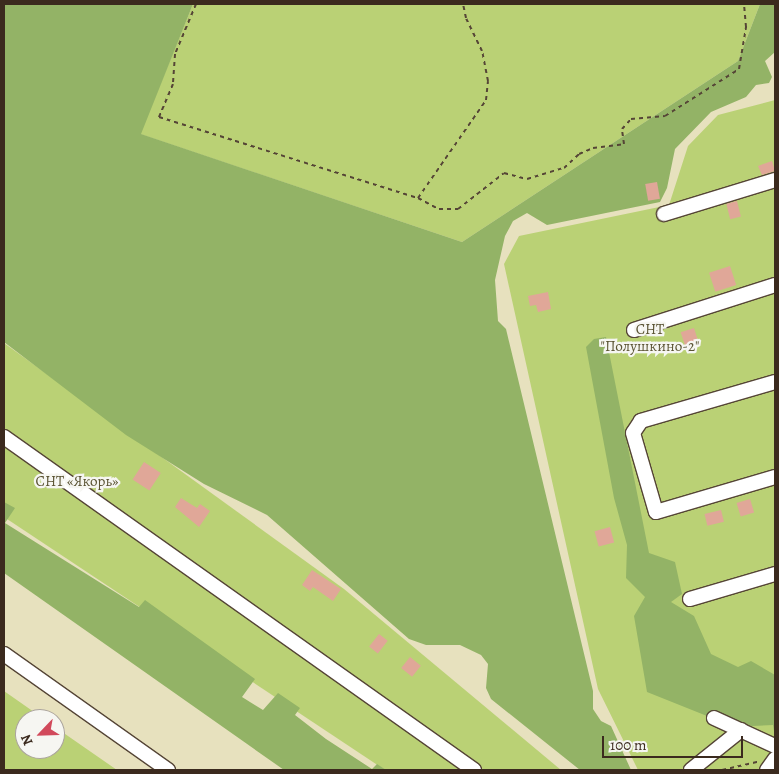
<!DOCTYPE html>
<meta charset="utf-8">
<style>
body{margin:0}
#map{position:relative;width:779px;height:774px;overflow:hidden;background:#e7e1be;font-family:Alegreya,serif}
div>[style]{position:absolute}
.green>*{inset:0;background:#bad175}
.forest>*{inset:0;background:#93b366}
.building>*{inset:0;background:#e0a798;transform-origin:0 0}
.path>*{height:2px;margin-top:-1px;transform-origin:0;background:repeating-linear-gradient(90deg,#554536 0 4px,transparent 0 8px)}
.roads{filter:drop-shadow(1px 0 #554536) drop-shadow(-1px 0 #554536) drop-shadow(0 1px #554536) drop-shadow(0 -1px #554536)}
.minor>*{height:14px;margin:-7px;padding:0 7px;transform-origin:7px;border-radius:7px;background:#fff}
span{translate:-50% -50%;white-space:nowrap;text-align:center;line-height:1.15;-webkit-text-stroke:4.5px #f6f6f2;paint-order:stroke}
.park-label{font-size:15px;color:#5b5434}
.frame{position:absolute;inset:0;border:5px solid #3b2a1e;pointer-events:none}
.north{position:absolute;left:15px;top:709px;width:50px;height:50px;box-sizing:border-box;background:#f6f6f2;border:1px solid #aba49d;border-radius:50%;rotate:246deg;font-size:14px;font-weight:700;line-height:20px;text-align:center;color:#3b2a1e}
.north::after{content:'';display:block;margin:auto;width:18px;height:22px;background:#d1495b;clip-path:polygon(50% 0,100% 100%,50% 72%,0 100%)}
.scale{position:absolute;left:602px;top:736px;width:141px;height:22px;box-sizing:border-box;border:2px solid #3b2a1e;border-top:0;padding-left:6px;font-size:15px;line-height:18px;white-space:nowrap;color:#3b2a1e;-webkit-text-stroke:4px #f6f6f2;paint-order:stroke}
</style>
<div id="map">
<div class="green">
<i style="clip-path:polygon(193px 4px,760px 4px,738px 61px,462px 242px,140px 134px)"></i>
<i style="clip-path:polygon(775px 100px,775px 770px,638px 770px,598px 689px,504px 264px,519px 236px,669px 205px,688px 146px,718px 115px)"></i>
<i style="clip-path:polygon(4px 343px,344px 589px,561px 770px,385px 770px,4px 517px)"></i>
<i style="clip-path:polygon(4px 691px,44px 719px,25px 719px,25px 749px,55px 749px,55px 727px,117px 770px,4px 770px)"></i>
</div>
<div class="forest">
<i style="clip-path:polygon(4px 4px,193px 4px,141px 134px,462px 242px,738px 61px,760px 4px,775px 4px,775px 52px,765px 61px,772px 77px,769px 83px,756px 85px,746px 97px,711px 112px,675px 149px,667px 188px,660px 202px,547px 225px,527px 213px,513px 221px,505px 236px,495px 280px,498px 321px,506px 329px,593px 691px,593px 709px,601px 721px,611px 726px,631px 770px,580px 770px,491px 699px,486px 688px,488px 664px,481px 655px,460px 645px,426px 645px,409px 639px,267px 515px,204px 484px,126px 435px,4px 342px)"></i>
<i style="clip-path:polygon(606px 337px,649px 553px,675px 562px,682px 594px,671px 602px,694px 616px,711px 654px,738px 667px,751px 661px,775px 675px,775px 737px,773px 725px,752px 726px,707px 716px,647px 692px,634px 616px,645px 597px,626px 578px,627px 545px,614px 498px,586px 347px,594px 339px)"></i>
<i style="clip-path:polygon(4px 502px,15px 508px,5px 523px,139px 607px,145px 600px,255px 679px,242px 697px,263px 710px,278px 693px,300px 708px,295px 715px,326px 739px,372px 769px,377px 764px,386px 770px,284px 770px,4px 573px)"></i>
</div>
<div class="building">
<i style="clip-path:polygon(772px 161px,775px 171px,762px 175px,758px 166px)"></i>
<i style="left:657px;top:182px;width:17px;height:12px;rotate:80deg"></i>
<i style="left:737px;top:201px;width:16px;height:11px;rotate:76deg"></i>
<i style="left:730px;top:266px;width:20px;height:22px;rotate:72deg"></i>
<i style="clip-path:polygon(548px 292px,551px 309px,538px 312px,536px 305px,530px 306px,528px 296px)"></i>
<i style="left:694px;top:328px;width:16px;height:14px;rotate:72deg"></i>
<i style="left:144px;top:462px;width:20px;height:21px;rotate:33deg"></i>
<i style="clip-path:polygon(181px 498px,197px 508px,200px 504px,210px 511px,199px 527px,175px 507px)"></i>
<i style="left:750px;top:499px;width:14px;height:14px;rotate:73deg"></i>
<i style="left:721px;top:510px;width:12px;height:17px;rotate:76deg"></i>
<i style="left:610px;top:527px;width:16px;height:16px;rotate:75deg"></i>
<i style="clip-path:polygon(312px 570px,341px 589px,333px 601px,313px 587px,310px 591px,302px 585px)"></i>
<i style="left:379px;top:634px;width:11px;height:16px;rotate:38deg"></i>
<i style="left:410px;top:657px;width:14px;height:14px;rotate:39deg"></i>
</div>
<div class="path">
<i style="left:196px;top:4px;width:54px;rotate:112.8deg"></i>
<i style="left:175px;top:54px;width:30px;rotate:94deg"></i>
<i style="left:173px;top:84px;width:36px;rotate:113deg"></i>
<i style="left:159px;top:117px;width:271px;rotate:17.4deg"></i>
<i style="left:418px;top:198px;width:24px;rotate:28deg"></i>
<i style="left:439px;top:209px;width:19px"></i>
<i style="left:458px;top:209px;width:58px;rotate:-38deg"></i>
<i style="left:504px;top:173px;width:24px;rotate:15deg"></i>
<i style="left:527px;top:179px;width:39px;rotate:-17deg"></i>
<i style="left:564px;top:168px;width:21px;rotate:-43deg"></i>
<i style="left:579px;top:154px;width:15px;rotate:-23deg"></i>
<i style="left:593px;top:148px;width:31px;rotate:-7deg"></i>
<i style="left:624px;top:144px;width:15px;rotate:-98deg"></i>
<i style="left:622px;top:129px;width:13px;rotate:-48deg"></i>
<i style="left:631px;top:119px;width:34px;rotate:-5deg"></i>
<i style="left:665px;top:116px;width:88px;rotate:-32.4deg"></i>
<i style="left:739px;top:69px;width:43px;rotate:-80.5deg"></i>
<i style="left:746px;top:27px;width:23px;rotate:-95deg"></i>
<i style="left:418px;top:198px;width:119px;rotate:-55.2deg"></i>
<i style="left:486px;top:100px;width:19px;rotate:-84deg"></i>
<i style="left:488px;top:81px;width:31px;rotate:-101deg"></i>
<i style="left:482px;top:51px;width:37px;rotate:-116deg"></i>
<i style="left:466px;top:18px;width:14px;rotate:-102deg"></i>
<i style="left:722px;top:770px;width:39px;rotate:-13deg"></i>
</div>
<div class="roads">
<div class="minor">
<i style="left:664px;top:214px;width:116px;rotate:-17deg"></i>
<i style="left:634px;top:330px;width:148px;rotate:-17.7deg"></i>
<i style="left:775px;top:382px;width:140px;rotate:163.8deg"></i>
<i style="left:641px;top:421px;width:14px;rotate:124deg"></i>
<i style="left:633px;top:433px;width:82px;rotate:73.8deg"></i>
<i style="left:656px;top:512px;width:124px;rotate:-16.4deg"></i>
<i style="left:4px;top:437px;width:576px;rotate:35.32deg"></i>
<i style="left:690px;top:599px;width:89px;rotate:-16.4deg"></i>
<i style="left:4px;top:654px;width:201px;rotate:35.3deg"></i>
<i style="left:714px;top:718px;width:67px;rotate:24.7deg"></i>
<i style="left:691px;top:770px;width:64px;rotate:-38.7deg"></i>
<i style="left:767px;top:770px;width:14px;rotate:-54deg"></i>
</div>
</div>
<div class="park-label">
<span style="left:650px;top:338px">СНТ<br>"Полушкино-2"</span>
<span style="left:77px;top:482px">СНТ «Якорь»</span>
</div>
<div class="frame"></div>
<div class="north">N</div>
<div class="scale">100 m</div>
</div>
